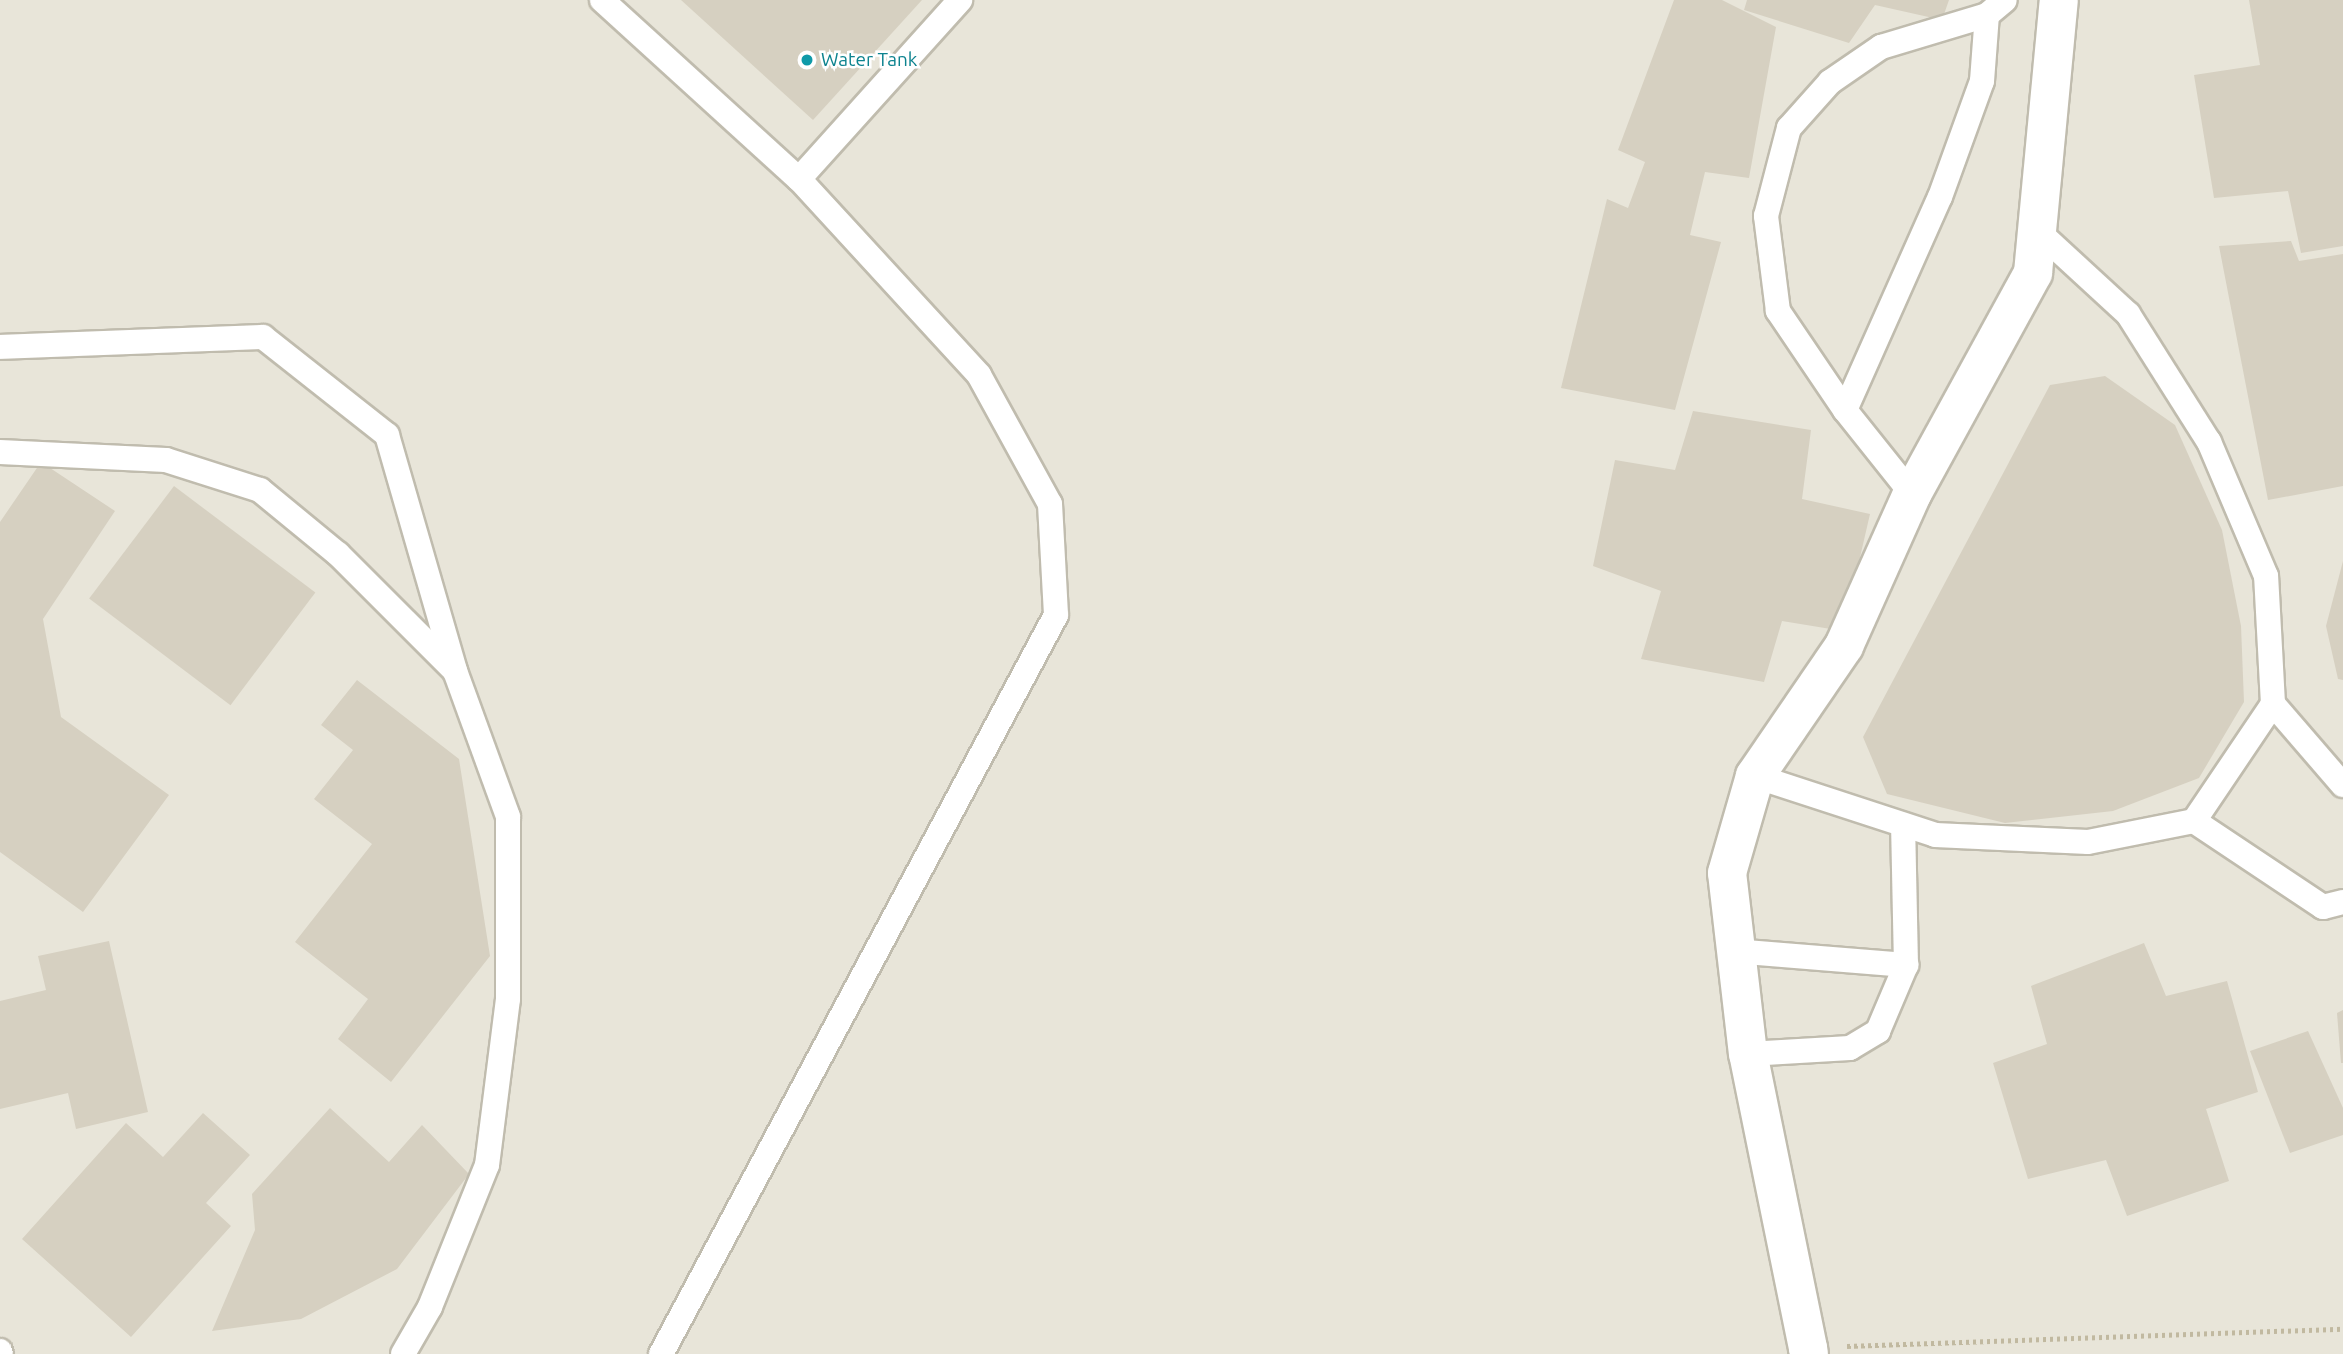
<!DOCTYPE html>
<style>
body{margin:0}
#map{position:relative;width:2343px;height:1354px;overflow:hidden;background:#f5f3eb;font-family:Ubuntu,sans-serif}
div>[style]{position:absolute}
.residential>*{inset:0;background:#e8e5d9;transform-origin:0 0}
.building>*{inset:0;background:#d6d0c1;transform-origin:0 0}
.path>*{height:4.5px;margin-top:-2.25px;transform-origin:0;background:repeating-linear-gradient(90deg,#c1b9a0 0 3.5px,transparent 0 7px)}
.roads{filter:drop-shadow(2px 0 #c0bcae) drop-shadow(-2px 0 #c0bcae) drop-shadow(0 2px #c0bcae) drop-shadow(0 -2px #c0bcae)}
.service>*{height:24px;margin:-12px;padding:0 12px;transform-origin:12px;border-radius:12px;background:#fff}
.minor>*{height:38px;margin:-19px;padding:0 19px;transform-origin:19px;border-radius:19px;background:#fff}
.tertiary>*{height:38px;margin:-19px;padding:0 19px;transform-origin:19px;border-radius:19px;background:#fff}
.dots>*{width:19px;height:19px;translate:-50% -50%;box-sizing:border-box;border:4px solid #fff;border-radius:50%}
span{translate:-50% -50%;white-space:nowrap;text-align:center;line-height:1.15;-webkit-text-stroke:5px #fff;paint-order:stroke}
.culture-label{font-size:19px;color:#0d838f}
.left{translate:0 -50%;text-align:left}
</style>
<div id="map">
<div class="residential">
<i style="left:0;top:0;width:2343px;height:1354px"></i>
</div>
<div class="building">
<i style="clip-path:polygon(681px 0,922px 0,813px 120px)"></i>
<i style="clip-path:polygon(1674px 0,1722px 0,1776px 27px,1749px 178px,1705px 172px,1690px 235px,1721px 242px,1675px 410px,1561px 388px,1607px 199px,1628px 208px,1645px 162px,1618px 150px)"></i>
<i style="clip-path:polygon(1747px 0,1949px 0,1942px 20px,1875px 5px,1849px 43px,1744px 10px)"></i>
<i style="clip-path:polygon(2249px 0,2343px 0,2343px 246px,2301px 253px,2288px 191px,2214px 198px,2194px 75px,2260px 65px)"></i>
<i style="clip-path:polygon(2291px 241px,2299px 261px,2343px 254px,2343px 486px,2268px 500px,2219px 246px)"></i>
<i style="clip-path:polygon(2105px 376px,2175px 425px,2222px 530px,2241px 626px,2244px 702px,2199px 778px,2113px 811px,2005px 823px,1887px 794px,1863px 737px,2050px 385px)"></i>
<i style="clip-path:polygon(1693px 411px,1811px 430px,1802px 499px,1870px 514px,1843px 631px,1782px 621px,1764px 682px,1641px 659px,1661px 591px,1593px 566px,1615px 460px,1675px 470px)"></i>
<i style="clip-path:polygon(41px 462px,115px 511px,43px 619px,61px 717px,169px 795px,83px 912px,0 852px,0 522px)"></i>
<i style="left:174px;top:486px;width:177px;height:141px;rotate:37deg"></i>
<i style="clip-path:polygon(2343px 561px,2343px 680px,2338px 679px,2326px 626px)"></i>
<i style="clip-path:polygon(357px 680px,459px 759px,490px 956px,391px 1082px,338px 1039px,368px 999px,295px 942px,372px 844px,314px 799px,353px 750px,321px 725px)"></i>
<i style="clip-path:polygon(109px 941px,148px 1112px,76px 1129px,68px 1093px,0 1109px,0 1001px,46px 990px,38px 956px)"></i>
<i style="clip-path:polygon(2144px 943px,2166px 996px,2227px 981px,2258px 1092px,2206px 1109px,2229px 1181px,2127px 1216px,2106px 1160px,2028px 1179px,1993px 1063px,2047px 1044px,2031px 986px)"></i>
<i style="clip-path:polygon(2343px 1010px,2343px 1063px,2341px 1063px,2337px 1013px)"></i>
<i style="clip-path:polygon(2308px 1031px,2343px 1108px,2343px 1135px,2290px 1153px,2250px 1051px)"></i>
<i style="clip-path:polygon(330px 1108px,389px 1162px,422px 1125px,469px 1174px,397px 1269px,301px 1319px,212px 1331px,255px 1230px,252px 1194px)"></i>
<i style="clip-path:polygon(203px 1113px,250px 1155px,206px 1203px,231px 1226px,131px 1337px,22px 1239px,126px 1123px,163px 1157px)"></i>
</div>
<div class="path">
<i style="left:1847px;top:1346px;width:496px;rotate:-2deg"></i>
</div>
<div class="roads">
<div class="service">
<i style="left:602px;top:0;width:266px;rotate:42.3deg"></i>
<i style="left:799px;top:179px;width:266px;rotate:47.4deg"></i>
<i style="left:979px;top:375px;width:147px;rotate:61.2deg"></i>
<i style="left:1050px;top:504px;width:111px;rotate:86.9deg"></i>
<i style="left:1056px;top:615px;width:838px;rotate:118.12deg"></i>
<i style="left:799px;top:179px;width:241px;rotate:-48deg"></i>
<i style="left:0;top:347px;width:263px;rotate:-2.2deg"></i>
<i style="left:263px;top:337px;width:158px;rotate:38.3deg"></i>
<i style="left:387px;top:435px;width:246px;rotate:73.9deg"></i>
<i style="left:455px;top:671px;width:155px;rotate:70deg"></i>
<i style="left:508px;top:817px;width:182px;rotate:90deg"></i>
<i style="left:508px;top:999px;width:167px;rotate:97.2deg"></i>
<i style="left:487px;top:1165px;width:153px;rotate:111.9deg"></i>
<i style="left:430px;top:1307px;width:54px;rotate:119.9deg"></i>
<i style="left:1845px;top:410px;width:233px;rotate:-66deg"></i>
<i style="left:1940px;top:197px;width:123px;rotate:-70.1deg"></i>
<i style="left:1982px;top:81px;width:66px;rotate:-85.7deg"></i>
<i style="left:0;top:452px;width:166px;rotate:2.8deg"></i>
<i style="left:166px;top:460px;width:99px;rotate:17.7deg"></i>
<i style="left:260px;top:490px;width:101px;rotate:39.4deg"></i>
<i style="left:338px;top:554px;width:161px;rotate:45deg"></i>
<i style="left:1912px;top:494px;width:107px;rotate:-128.6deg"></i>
<i style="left:1845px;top:410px;width:120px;rotate:-124.1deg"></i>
<i style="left:1778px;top:311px;width:96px;rotate:-97.2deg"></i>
<i style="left:1766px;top:216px;width:91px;rotate:-75.4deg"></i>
<i style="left:1789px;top:128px;width:62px;rotate:-48.3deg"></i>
<i style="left:1830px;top:82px;width:62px;rotate:-34.5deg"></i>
<i style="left:1881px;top:47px;width:111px;rotate:-16.8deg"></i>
<i style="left:1987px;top:15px;width:23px;rotate:-40deg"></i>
<i style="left:2273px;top:704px;width:107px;rotate:49.2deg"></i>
<i style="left:1755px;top:776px;width:189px;rotate:18.1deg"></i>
<i style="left:1935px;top:835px;width:153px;rotate:2.6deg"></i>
<i style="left:2088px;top:842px;width:108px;rotate:-11.2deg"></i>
<i style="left:2194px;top:821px;width:141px;rotate:-56deg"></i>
<i style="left:2273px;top:704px;width:128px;rotate:-93.1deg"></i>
<i style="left:2266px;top:576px;width:146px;rotate:-113deg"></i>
<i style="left:2209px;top:442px;width:151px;rotate:-122.3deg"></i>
<i style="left:2128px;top:314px;width:120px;rotate:-137.4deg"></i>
<i style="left:2194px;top:821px;width:155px;rotate:33.7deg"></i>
<i style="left:2323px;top:907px;width:21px;rotate:-14deg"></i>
<i style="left:1733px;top:951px;width:174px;rotate:4.6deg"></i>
<i style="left:1748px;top:1054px;width:102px;rotate:-3.4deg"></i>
<i style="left:1850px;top:1048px;width:33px;rotate:-31deg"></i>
<i style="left:1878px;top:1031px;width:72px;rotate:-67deg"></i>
<i style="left:1906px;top:965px;width:140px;rotate:-91.2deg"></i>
<i style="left:0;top:1351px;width:3px;rotate:72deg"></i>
</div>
<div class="minor">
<i style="left:1808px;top:1348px;width:300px;rotate:-101.5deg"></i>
<i style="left:1748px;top:1054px;width:182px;rotate:-96.6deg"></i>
<i style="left:1727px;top:873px;width:101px;rotate:-73.9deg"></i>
<i style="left:1755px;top:776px;width:158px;rotate:-55.6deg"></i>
<i style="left:1844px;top:646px;width:167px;rotate:-65.9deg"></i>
<i style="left:1912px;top:494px;width:252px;rotate:-61.3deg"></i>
<i style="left:2033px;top:273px;width:274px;rotate:-84.6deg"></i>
</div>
<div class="tertiary">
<i style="left:1808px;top:1348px;width:6px;rotate:81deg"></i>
</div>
</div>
<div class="dots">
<i style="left:807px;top:60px;background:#0f9aa8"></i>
</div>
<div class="culture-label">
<span class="left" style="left:821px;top:60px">Water Tank</span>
</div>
</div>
